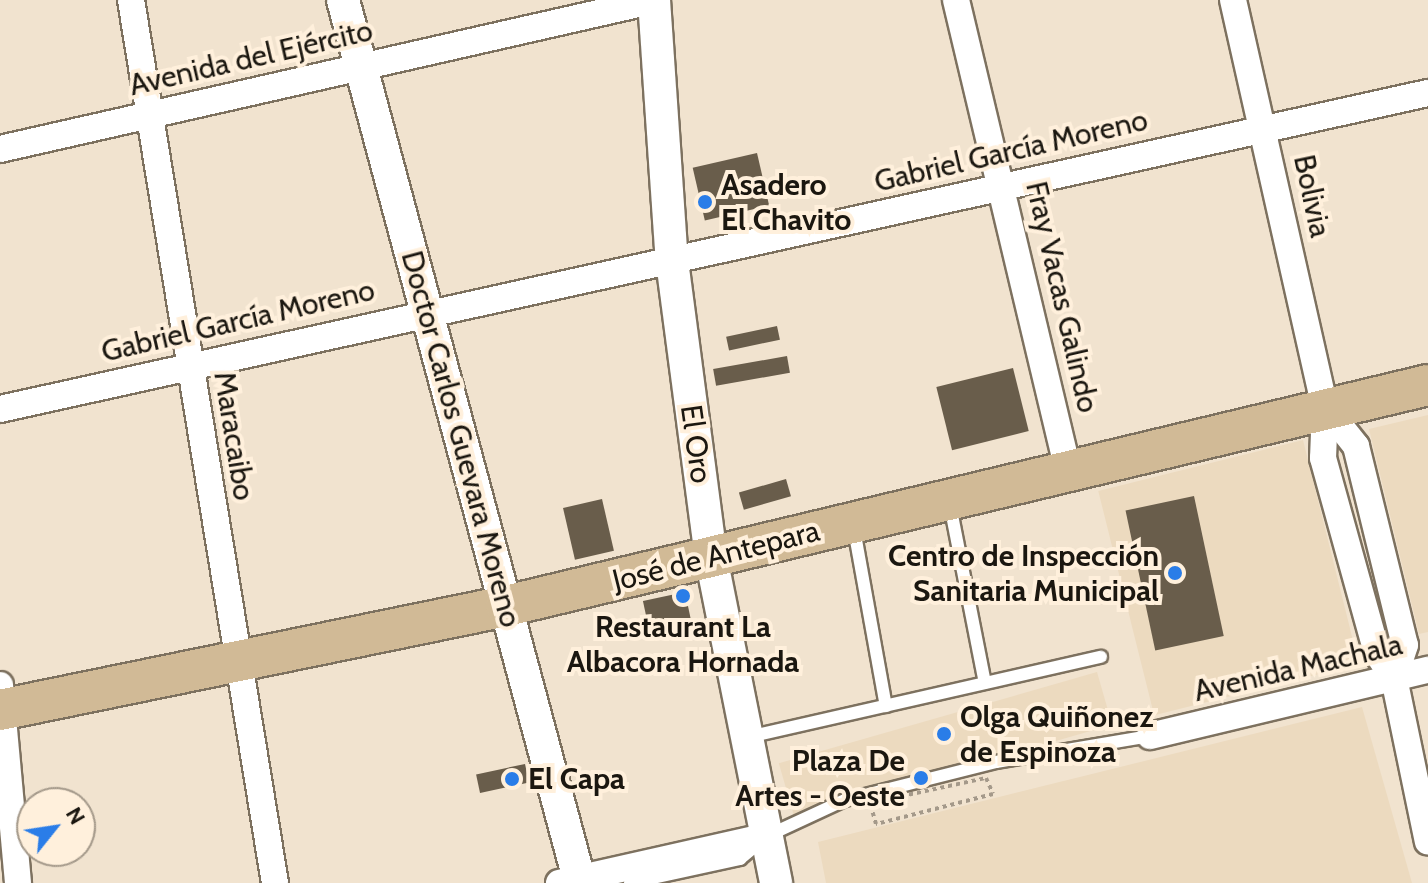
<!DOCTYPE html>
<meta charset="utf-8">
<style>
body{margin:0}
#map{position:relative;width:1428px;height:883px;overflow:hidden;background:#f1e3cf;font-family:Cabin,sans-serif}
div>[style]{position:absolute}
.built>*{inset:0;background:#ecdabf;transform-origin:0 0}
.building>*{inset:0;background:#695d4b;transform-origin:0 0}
.path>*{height:4px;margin-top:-2px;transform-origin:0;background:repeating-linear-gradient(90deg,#a4998a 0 4px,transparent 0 8px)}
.roads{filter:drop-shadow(2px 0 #7d715f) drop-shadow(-2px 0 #7d715f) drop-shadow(0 2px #7d715f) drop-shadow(0 -2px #7d715f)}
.service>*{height:12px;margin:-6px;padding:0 6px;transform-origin:6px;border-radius:6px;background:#fff}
.minor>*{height:26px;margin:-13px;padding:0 13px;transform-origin:13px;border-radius:13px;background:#fff}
.tertiary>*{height:32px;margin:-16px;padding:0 16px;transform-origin:16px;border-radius:16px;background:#fff}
.primary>*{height:40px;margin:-20px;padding:0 20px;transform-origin:20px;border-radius:20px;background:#d1ba96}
.dots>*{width:22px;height:22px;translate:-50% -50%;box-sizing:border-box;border:4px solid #fff0dc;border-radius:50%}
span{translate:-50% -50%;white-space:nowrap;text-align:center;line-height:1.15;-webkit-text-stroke:8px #fff0dc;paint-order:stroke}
.street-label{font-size:30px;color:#1b1710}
.poi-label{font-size:30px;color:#1b1710;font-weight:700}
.left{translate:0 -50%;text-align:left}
.right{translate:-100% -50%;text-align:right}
.north{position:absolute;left:16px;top:787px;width:80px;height:80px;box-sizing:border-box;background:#fff0dc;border:2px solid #a4998a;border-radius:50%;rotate:60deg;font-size:22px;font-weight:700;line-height:32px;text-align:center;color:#1b1710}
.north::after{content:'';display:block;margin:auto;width:28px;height:36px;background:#2a7de8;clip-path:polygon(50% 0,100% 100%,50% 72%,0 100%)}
</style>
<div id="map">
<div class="built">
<i style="clip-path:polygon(1428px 415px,1428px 632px,1419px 634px,1369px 429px)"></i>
<i style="left:1303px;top:440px;width:231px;height:211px;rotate:76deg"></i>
<i style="left:1097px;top:672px;width:55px;height:331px;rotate:74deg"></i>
<i style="clip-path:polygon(1362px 707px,1412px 883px,826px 883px,818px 842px)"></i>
</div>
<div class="building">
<i style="left:757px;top:153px;width:54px;height:66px;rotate:77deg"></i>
<i style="left:777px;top:326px;width:14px;height:52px;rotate:78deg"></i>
<i style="left:787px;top:356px;width:17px;height:75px;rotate:80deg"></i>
<i style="left:1013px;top:368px;width:65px;height:79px;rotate:76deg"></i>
<i style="left:786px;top:479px;width:18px;height:49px;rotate:74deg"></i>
<i style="left:1194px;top:496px;width:143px;height:70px;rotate:78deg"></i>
<i style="left:602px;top:499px;width:53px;height:40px;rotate:77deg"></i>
<i style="left:685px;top:592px;width:40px;height:43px;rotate:78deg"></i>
<i style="left:525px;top:764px;width:19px;height:50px;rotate:78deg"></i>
</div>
<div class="path">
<i style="left:986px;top:778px;width:17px;rotate:66deg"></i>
<i style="left:993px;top:794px;width:121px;rotate:165.6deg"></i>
<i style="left:876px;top:824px;width:22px;rotate:-106deg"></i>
<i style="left:870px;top:803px;width:119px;rotate:-12.2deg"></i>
</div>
<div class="roads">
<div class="service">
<i style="left:950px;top:505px;width:181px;rotate:78.9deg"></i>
<i style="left:854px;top:529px;width:180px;rotate:79.8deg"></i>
<i style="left:748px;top:737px;width:362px;rotate:-12.8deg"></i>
<i style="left:630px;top:883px;width:113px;rotate:-12.3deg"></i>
<i style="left:740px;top:859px;width:35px;rotate:-40deg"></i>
<i style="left:767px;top:836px;width:86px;rotate:-24.8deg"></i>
<i style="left:845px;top:800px;width:156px;rotate:-14.1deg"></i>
<i style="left:996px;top:762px;width:156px;rotate:-9.6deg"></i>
</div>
<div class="minor">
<i style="left:131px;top:0;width:895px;rotate:80.74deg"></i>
<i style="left:956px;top:0;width:483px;rotate:76.6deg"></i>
<i style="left:1233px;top:0;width:417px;rotate:77.3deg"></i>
<i style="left:1325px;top:407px;width:51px;rotate:92.2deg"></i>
<i style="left:1323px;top:458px;width:202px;rotate:74.5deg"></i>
<i style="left:1377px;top:653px;width:30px;rotate:56deg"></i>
<i style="left:1394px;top:678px;width:167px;rotate:78.3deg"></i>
<i style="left:0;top:149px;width:673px;rotate:-12.8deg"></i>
<i style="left:1325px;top:407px;width:50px;rotate:51.5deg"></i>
<i style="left:1356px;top:446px;width:205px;rotate:76.2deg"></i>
<i style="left:1405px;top:645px;width:35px;rotate:108deg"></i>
<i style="left:0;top:409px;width:1463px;rotate:-12.48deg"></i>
<i style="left:0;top:685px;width:199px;rotate:84.8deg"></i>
<i style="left:1150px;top:736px;width:286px;rotate:-13.4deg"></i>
<i style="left:559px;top:883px;width:213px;rotate:-12.7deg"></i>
</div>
<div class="tertiary">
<i style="left:343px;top:0;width:910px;rotate:74.97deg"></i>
<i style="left:654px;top:0;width:262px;rotate:86.1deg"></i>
<i style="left:672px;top:261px;width:299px;rotate:82.5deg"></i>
<i style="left:711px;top:557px;width:332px;rotate:78.7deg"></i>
</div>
<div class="primary">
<i style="left:0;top:710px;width:517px;rotate:-11.61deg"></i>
<i style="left:506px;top:606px;width:948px;rotate:-13.48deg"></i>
</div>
</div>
<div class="dots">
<i style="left:705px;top:202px;background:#2a7de8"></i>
<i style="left:1175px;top:573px;background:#2a7de8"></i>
<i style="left:683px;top:596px;background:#2a7de8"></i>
<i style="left:944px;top:734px;background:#2a7de8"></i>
<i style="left:921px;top:778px;background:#2a7de8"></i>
<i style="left:512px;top:779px;background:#2a7de8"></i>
</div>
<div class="street-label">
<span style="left:251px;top:58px;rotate:-13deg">Avenida del Ejército</span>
<span style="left:1011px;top:151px;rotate:-13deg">Gabriel García Moreno</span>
<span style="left:1312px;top:196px;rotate:78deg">Bolivia</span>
<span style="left:1062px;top:297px;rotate:77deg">Fray Vacas Galindo</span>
<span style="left:238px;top:321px;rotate:-13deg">Gabriel García Moreno</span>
<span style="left:234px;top:436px;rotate:81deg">Maracaibo</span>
<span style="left:461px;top:439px;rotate:75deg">Doctor Carlos Guevara Moreno</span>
<span style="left:696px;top:444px;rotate:82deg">El Oro</span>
<span style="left:716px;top:556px;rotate:-14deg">José de Antepara</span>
<span style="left:1298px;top:668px;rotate:-13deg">Avenida Machala</span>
</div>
<div class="poi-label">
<span class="left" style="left:721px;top:202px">Asadero<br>El Chavito</span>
<span class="right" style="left:1159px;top:573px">Centro de Inspección<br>Sanitaria Municipal</span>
<span style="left:683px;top:644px">Restaurant La<br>Albacora Hornada</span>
<span class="left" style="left:960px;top:734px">Olga Quiñonez<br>de Espinoza</span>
<span class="right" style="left:905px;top:778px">Plaza De<br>Artes - Oeste</span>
<span class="left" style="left:528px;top:779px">El Capa</span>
</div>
<div class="north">N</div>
</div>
